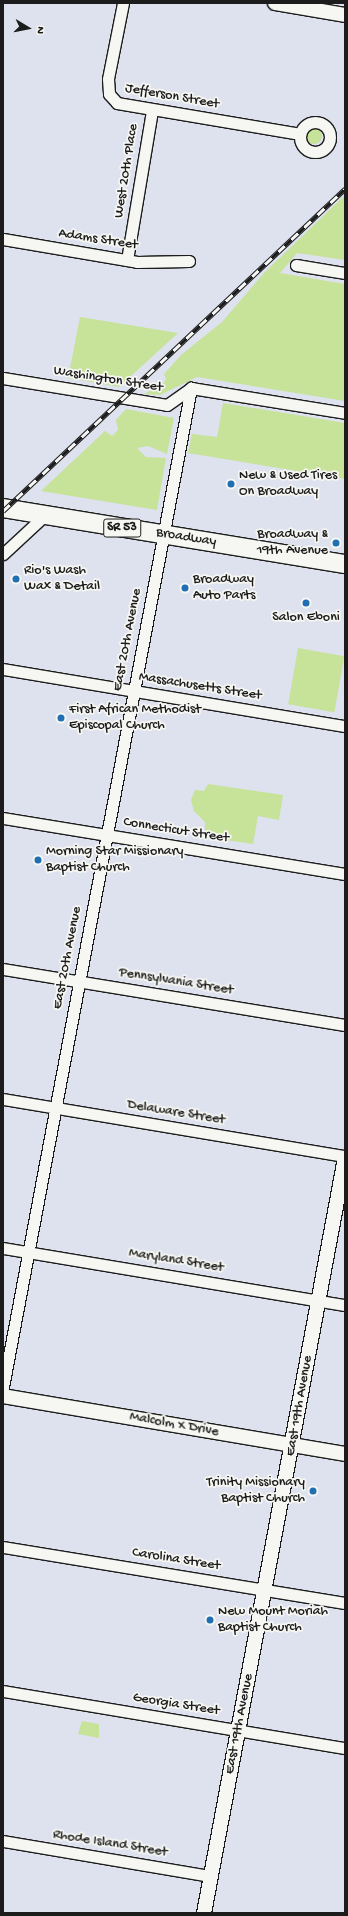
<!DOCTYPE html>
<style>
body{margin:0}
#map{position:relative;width:348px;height:1916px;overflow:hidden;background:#dde2ee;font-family:"Gochi Hand",sans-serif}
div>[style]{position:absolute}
.green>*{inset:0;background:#c7e299;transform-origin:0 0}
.round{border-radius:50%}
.roads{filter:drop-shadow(1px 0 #1c1c1c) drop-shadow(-1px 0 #1c1c1c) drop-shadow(0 1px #1c1c1c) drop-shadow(0 -1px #1c1c1c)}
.minor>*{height:11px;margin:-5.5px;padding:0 5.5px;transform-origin:5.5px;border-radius:5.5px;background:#f6f6f2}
.minor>.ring{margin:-5.5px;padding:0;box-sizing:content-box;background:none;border:11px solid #f6f6f2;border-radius:50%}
.tertiary>*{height:14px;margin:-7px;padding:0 7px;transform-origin:7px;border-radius:7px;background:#f6f6f2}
.primary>*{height:18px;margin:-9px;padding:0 9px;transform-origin:9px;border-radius:9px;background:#f6f6f2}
.rail>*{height:4.5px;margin-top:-2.25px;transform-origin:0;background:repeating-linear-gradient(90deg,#f6f6f2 0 9px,#1c1c1c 0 18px);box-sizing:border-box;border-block:1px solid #1c1c1c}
.dots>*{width:11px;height:11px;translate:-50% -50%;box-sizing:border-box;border:2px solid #f6f6f2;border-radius:50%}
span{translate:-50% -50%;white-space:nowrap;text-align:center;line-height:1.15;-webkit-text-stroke:3.5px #f6f6f2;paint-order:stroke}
.shield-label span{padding:1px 3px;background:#f6f6f2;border:1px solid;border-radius:3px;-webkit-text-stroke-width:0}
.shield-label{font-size:13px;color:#1c1c1c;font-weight:700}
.street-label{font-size:14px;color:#1c1c1c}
.poi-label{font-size:14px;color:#1c1c1c}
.left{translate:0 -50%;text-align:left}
.right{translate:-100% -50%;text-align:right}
.frame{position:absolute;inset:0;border:4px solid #1c1c1c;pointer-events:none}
.north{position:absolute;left:8px;top:8px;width:40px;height:40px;-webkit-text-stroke:3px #f6f6f2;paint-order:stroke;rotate:100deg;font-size:11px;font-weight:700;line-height:16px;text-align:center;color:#1c1c1c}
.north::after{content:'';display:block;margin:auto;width:14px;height:18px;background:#1c1c1c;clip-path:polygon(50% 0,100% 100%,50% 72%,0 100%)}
</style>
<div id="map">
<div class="green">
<i class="round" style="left:306px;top:128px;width:16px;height:16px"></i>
<i style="clip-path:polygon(345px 195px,345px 260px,297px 253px,280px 273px,345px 284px,345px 401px,197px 377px,160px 395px,144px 394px,163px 384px,166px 379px,164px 374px,181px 355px,222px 322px,264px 273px)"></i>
<i style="clip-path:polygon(80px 317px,178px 333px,119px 387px,68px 378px)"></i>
<i style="clip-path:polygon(223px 403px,345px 423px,345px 479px,188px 453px,192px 434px,217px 437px)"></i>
<i style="clip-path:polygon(126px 409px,174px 418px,167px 454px,148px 446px,137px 448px,146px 457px,166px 458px,157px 510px,41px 491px,105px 431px,112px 436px,118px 430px,116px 420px)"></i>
<i style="left:298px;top:648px;width:47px;height:57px;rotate:10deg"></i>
<i style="clip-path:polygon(208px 784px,283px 795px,279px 820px,258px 816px,253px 844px,205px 837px,205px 822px,194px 811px,191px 800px,195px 790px,204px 791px)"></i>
<i style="clip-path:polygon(82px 1721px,99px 1724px,99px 1738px,78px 1734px)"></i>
</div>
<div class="roads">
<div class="minor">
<i style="left:123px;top:3px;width:77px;rotate:101.2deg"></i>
<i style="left:108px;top:79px;width:15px;rotate:86deg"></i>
<i style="left:109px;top:94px;width:12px;rotate:48deg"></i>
<i style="left:117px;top:103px;width:186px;rotate:9.6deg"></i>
<i class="ring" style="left:300px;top:122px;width:19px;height:19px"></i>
<i style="left:3px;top:239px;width:136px;rotate:9.7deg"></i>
<i style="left:137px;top:262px;width:52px;rotate:-1.1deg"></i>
<i style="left:127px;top:260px;width:151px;rotate:-80.5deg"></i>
<i style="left:296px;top:265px;width:50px;rotate:9.3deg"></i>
<i style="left:3px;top:378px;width:166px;rotate:9.3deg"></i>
<i style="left:167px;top:405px;width:29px;rotate:-35deg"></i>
<i style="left:191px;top:388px;width:156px;rotate:9.2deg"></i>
<i style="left:3px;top:554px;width:57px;rotate:-42.9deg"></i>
<i style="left:3px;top:669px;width:347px;rotate:9.5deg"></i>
<i style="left:3px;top:818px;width:347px;rotate:9.3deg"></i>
<i style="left:3px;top:969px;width:347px;rotate:9.3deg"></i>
<i style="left:3px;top:1099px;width:347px;rotate:9.5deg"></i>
<i style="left:3px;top:1248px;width:347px;rotate:9.5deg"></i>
<i style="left:3px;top:1387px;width:1017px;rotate:-79.34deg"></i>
<i style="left:3px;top:1547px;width:347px;rotate:9.3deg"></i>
<i style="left:3px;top:1691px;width:347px;rotate:9.5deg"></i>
<i style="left:3px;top:1841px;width:211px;rotate:9.6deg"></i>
</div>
<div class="tertiary">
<i style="left:275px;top:3px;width:71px;rotate:9.7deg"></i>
<i style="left:3px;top:1396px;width:347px;rotate:9.6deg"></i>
<i style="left:204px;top:1913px;width:768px;rotate:-79.42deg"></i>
</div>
<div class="primary">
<i style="left:3px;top:508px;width:347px;rotate:9.3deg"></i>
</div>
</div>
<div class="rail">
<i style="left:3px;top:511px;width:470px;rotate:-43.3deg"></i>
</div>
<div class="dots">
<i style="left:231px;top:484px;background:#1f6fb2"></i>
<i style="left:336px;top:543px;background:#1f6fb2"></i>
<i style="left:16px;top:579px;background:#1f6fb2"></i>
<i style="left:185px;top:588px;background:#1f6fb2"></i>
<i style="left:306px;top:603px;background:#1f6fb2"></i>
<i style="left:61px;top:718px;background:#1f6fb2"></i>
<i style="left:38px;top:860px;background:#1f6fb2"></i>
<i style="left:313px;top:1491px;background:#1f6fb2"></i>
<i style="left:210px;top:1620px;background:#1f6fb2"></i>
</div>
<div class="shield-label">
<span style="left:122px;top:528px">SR 53</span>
</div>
<div class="street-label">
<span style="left:172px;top:97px;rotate:10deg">Jefferson Street</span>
<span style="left:127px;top:171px;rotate:-81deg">West 20th Place</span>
<span style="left:98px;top:240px;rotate:9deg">Adams Street</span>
<span style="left:108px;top:380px;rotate:9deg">Washington Street</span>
<span style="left:186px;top:538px;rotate:9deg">Broadway</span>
<span style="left:128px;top:640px;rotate:-79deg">East 20th Avenue</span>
<span style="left:200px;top:687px;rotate:9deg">Massachusetts Street</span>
<span style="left:176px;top:831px;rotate:9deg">Connecticut Street</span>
<span style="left:68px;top:958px;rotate:-79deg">East 20th Avenue</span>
<span style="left:176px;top:982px;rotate:9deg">Pennsylvania Street</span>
<span style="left:176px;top:1113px;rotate:9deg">Delaware Street</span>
<span style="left:176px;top:1261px;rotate:9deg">Maryland Street</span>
<span style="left:300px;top:1406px;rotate:-80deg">East 19th Avenue</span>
<span style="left:174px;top:1425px;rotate:10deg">Malcolm X Drive</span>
<span style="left:176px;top:1560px;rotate:9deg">Carolina Street</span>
<span style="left:176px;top:1705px;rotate:9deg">Georgia Street</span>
<span style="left:240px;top:1724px;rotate:-79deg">East 19th Avenue</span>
<span style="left:110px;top:1844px;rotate:9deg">Rhode Island Street</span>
</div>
<div class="poi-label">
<span class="left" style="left:239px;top:484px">New &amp; Used Tires<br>On Broadway</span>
<span class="right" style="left:328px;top:543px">Broadway &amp;<br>19th Avenue</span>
<span class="left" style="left:24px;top:579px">Rio's Wash<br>Wax &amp; Detail</span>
<span class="left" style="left:193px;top:588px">Broadway<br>Auto Parts</span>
<span style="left:306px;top:618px">Salon Eboni</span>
<span class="left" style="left:69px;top:718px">First African Methodist<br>Episcopal Church</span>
<span class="left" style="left:46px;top:860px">Morning Star Missionary<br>Baptist Church</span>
<span class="right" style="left:305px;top:1491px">Trinity Missionary<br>Baptist Church</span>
<span class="left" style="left:218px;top:1620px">New Mount Moriah<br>Baptist Church</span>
</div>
<div class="frame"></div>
<div class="north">N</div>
</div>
